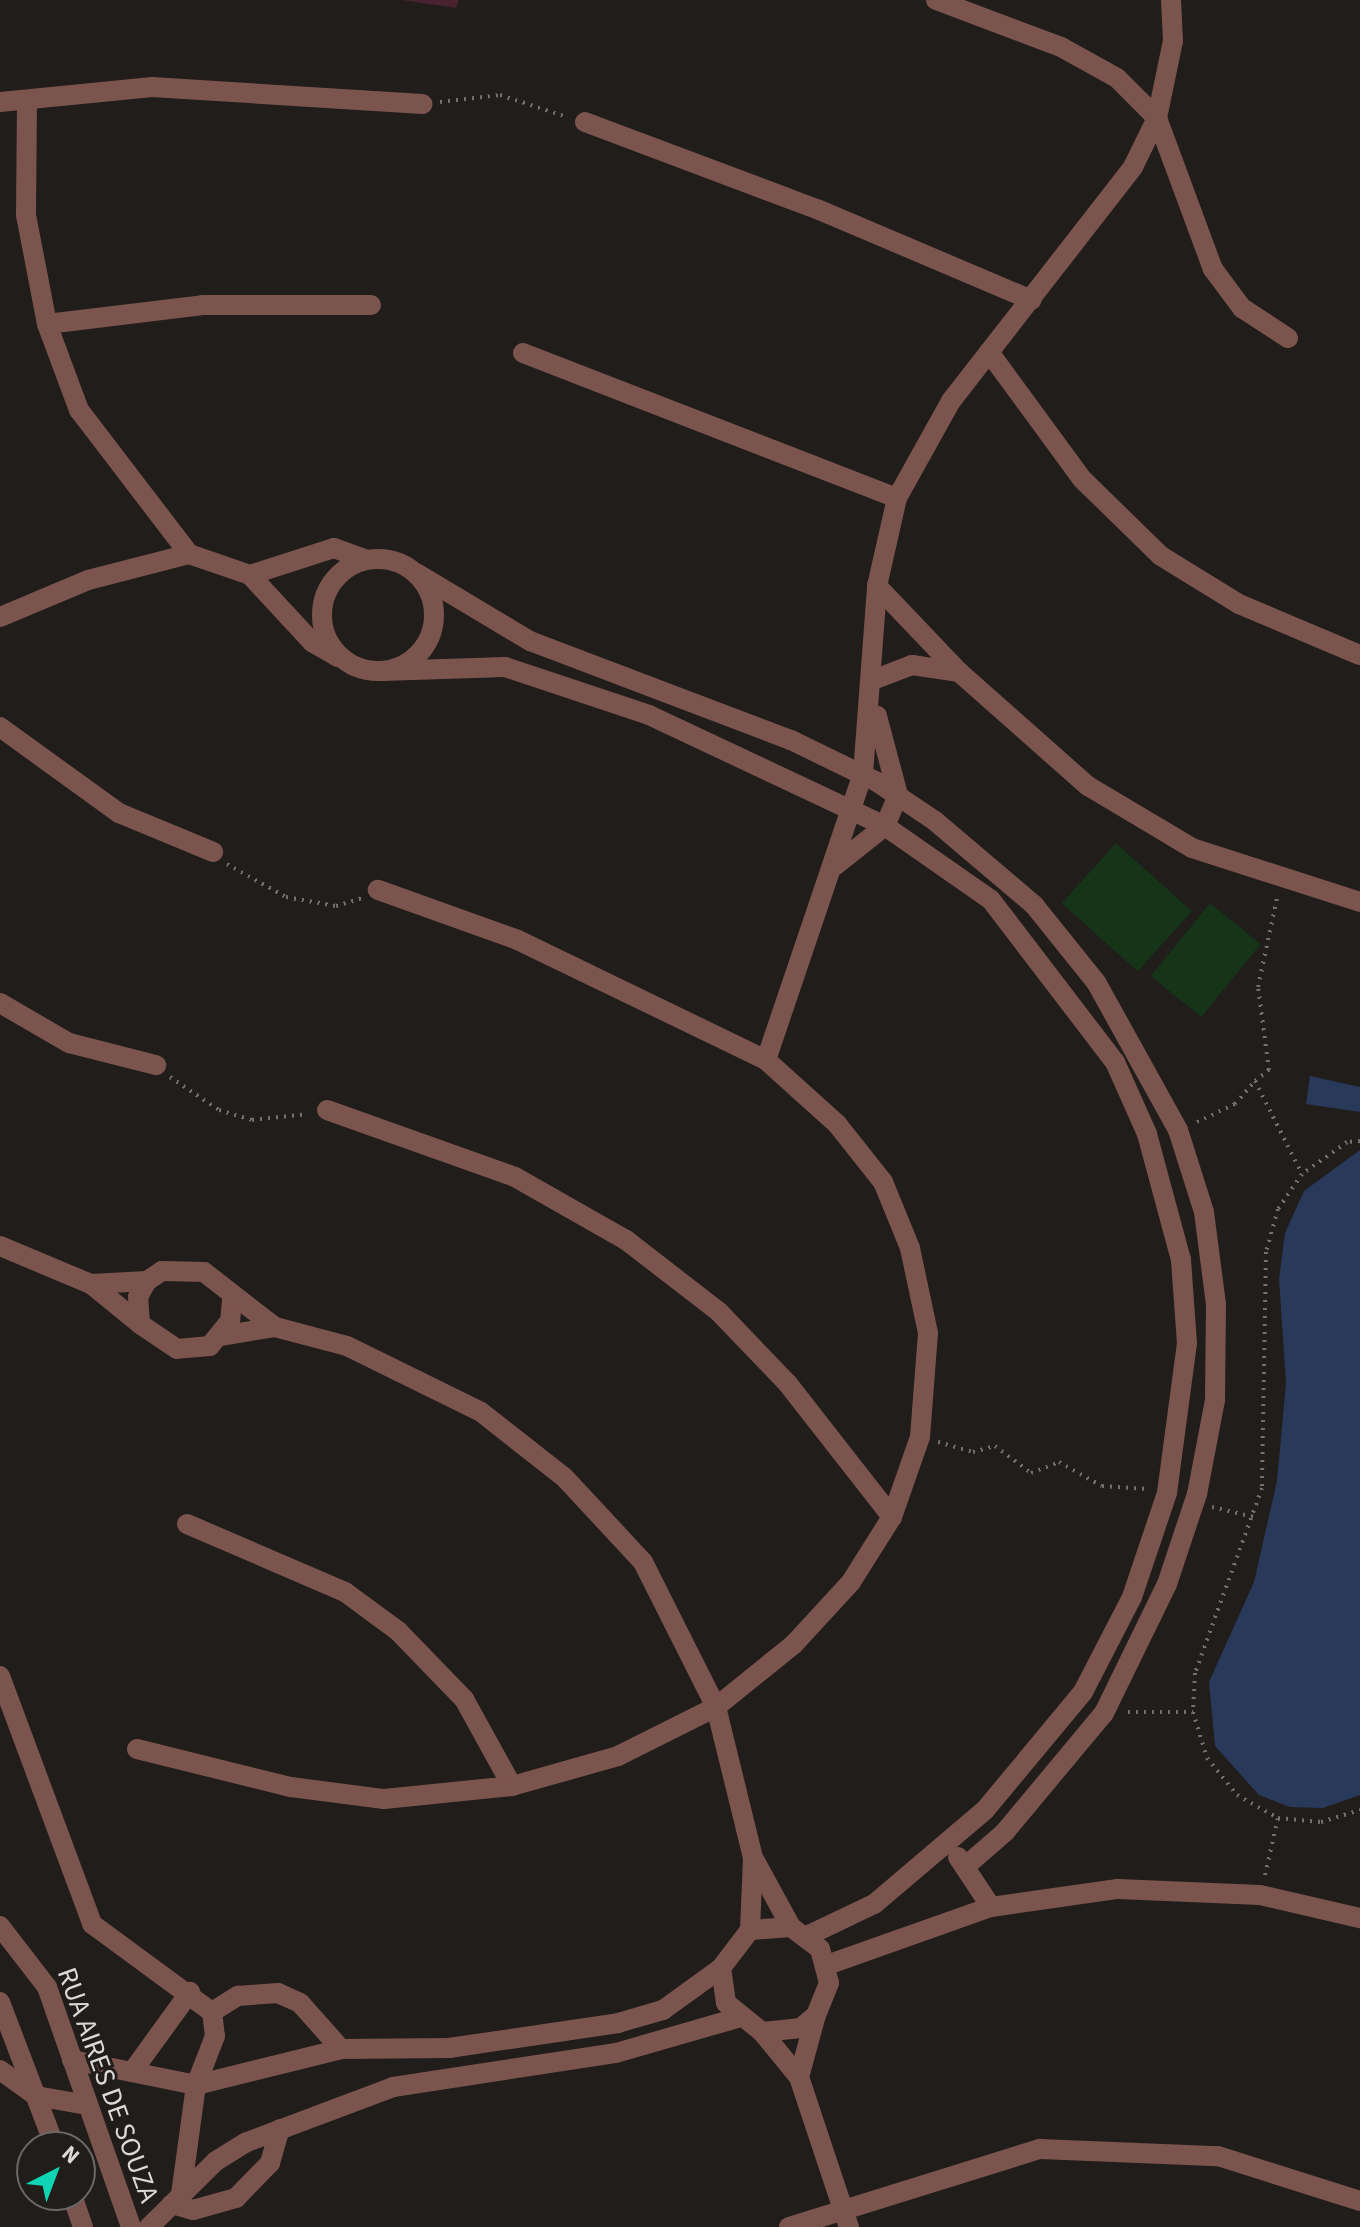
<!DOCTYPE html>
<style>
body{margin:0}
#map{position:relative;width:1360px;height:2227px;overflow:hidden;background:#201d1b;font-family:"Source Sans 3",sans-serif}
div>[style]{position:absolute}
.green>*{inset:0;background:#153418;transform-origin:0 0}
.water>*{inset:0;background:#29395a}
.building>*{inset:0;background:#482231}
.path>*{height:4px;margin-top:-2px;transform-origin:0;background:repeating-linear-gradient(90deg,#73706f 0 2px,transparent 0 8px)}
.minor>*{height:20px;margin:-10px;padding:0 10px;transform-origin:10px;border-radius:10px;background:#7c544e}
.minor>.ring{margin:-10px;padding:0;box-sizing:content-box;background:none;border:20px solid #7c544e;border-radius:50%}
span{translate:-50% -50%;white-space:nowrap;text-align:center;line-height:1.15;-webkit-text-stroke:6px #201d1b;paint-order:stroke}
.street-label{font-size:28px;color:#dcd9d8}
.north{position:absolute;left:16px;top:2131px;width:80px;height:80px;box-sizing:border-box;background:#201d1b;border:2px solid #6b6867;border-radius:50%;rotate:42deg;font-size:22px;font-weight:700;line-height:32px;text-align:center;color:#dcd9d8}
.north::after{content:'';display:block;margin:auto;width:28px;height:36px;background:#10d5b4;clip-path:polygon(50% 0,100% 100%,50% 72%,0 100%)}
</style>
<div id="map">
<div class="green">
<i style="left:1116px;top:843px;width:102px;height:81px;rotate:42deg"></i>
<i style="left:1210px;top:903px;width:65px;height:94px;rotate:39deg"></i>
</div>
<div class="water">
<i style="clip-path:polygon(1310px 1076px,1360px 1087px,1360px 1112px,1306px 1104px)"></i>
<i style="clip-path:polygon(1360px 1150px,1360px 1795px,1323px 1808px,1290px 1807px,1259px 1795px,1215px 1746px,1209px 1682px,1254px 1582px,1277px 1481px,1286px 1383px,1279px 1279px,1285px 1233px,1304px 1191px)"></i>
</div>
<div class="building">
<i style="clip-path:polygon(401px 0,459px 0,456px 8px)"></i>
</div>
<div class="path">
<i style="left:440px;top:102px;width:60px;rotate:-6.7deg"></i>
<i style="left:500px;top:95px;width:71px;rotate:18.2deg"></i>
<i style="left:227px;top:864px;width:68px;rotate:29.2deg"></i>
<i style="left:286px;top:897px;width:51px;rotate:10.2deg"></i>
<i style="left:336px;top:906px;width:28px;rotate:-17deg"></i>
<i style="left:170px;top:1077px;width:59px;rotate:34deg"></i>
<i style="left:219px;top:1110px;width:34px;rotate:17deg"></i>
<i style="left:252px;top:1120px;width:56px;rotate:-6.1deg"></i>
<i style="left:1255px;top:1081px;width:18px;rotate:-38deg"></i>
<i style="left:1269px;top:1070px;width:84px;rotate:-97.5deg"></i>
<i style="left:1258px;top:987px;width:91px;rotate:-77.9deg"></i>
<i style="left:1197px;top:1122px;width:42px;rotate:-25.3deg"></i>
<i style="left:1235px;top:1104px;width:30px;rotate:-49deg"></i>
<i style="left:1255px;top:1081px;width:104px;rotate:63.2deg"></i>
<i style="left:1360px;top:1141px;width:13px;rotate:176deg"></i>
<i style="left:1347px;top:1142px;width:55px;rotate:144.6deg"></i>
<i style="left:1302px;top:1174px;width:42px;rotate:124.4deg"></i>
<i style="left:1278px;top:1209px;width:45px;rotate:105.6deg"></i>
<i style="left:1266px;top:1252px;width:236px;rotate:91deg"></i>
<i style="left:1262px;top:1488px;width:197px;rotate:109.9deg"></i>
<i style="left:1195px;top:1673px;width:39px;rotate:93deg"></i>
<i style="left:1193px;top:1712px;width:48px;rotate:73.1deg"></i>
<i style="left:1207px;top:1758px;width:48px;rotate:51deg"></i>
<i style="left:1237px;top:1795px;width:47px;rotate:29.3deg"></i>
<i style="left:1278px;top:1818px;width:43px;rotate:5.3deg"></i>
<i style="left:1321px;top:1822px;width:41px;rotate:-17.1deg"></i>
<i style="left:938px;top:1442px;width:36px;rotate:16deg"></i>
<i style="left:973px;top:1452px;width:23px;rotate:-15deg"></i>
<i style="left:995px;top:1446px;width:45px;rotate:36.9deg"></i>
<i style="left:1031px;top:1473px;width:30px;rotate:-21deg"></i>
<i style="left:1059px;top:1462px;width:49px;rotate:29.2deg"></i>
<i style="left:1102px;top:1486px;width:45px;rotate:3.8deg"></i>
<i style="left:1212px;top:1507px;width:43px;rotate:13.4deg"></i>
<i style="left:1128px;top:1712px;width:65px"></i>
<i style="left:1265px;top:1875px;width:58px;rotate:-77.2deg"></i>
</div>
<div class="minor">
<i style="left:936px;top:0;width:134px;rotate:20.6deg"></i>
<i style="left:1061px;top:47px;width:64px;rotate:29deg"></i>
<i style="left:1117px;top:78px;width:57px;rotate:45deg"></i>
<i style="left:1157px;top:118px;width:161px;rotate:69.7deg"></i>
<i style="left:1213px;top:269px;width:49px;rotate:53.4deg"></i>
<i style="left:1242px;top:308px;width:55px;rotate:33.1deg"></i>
<i style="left:27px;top:100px;width:115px;rotate:90.5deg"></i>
<i style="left:26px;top:215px;width:111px;rotate:79.1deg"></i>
<i style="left:47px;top:324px;width:92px;rotate:69.6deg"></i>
<i style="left:79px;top:410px;width:181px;rotate:52.6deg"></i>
<i style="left:0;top:102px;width:153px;rotate:-5.6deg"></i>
<i style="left:152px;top:87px;width:271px;rotate:3.6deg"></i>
<i style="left:585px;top:122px;width:248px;rotate:20.6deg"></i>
<i style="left:817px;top:209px;width:233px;rotate:23deg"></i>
<i style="left:47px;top:324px;width:157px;rotate:-6.9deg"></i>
<i style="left:203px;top:305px;width:168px"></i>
<i style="left:989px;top:352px;width:157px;rotate:53.8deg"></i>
<i style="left:1082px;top:479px;width:110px;rotate:44.3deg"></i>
<i style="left:1161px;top:556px;width:92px;rotate:31.6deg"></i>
<i style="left:1239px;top:604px;width:131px;rotate:22.9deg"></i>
<i style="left:523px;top:353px;width:401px;rotate:21.2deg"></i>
<i class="ring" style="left:322px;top:559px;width:92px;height:92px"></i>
<i style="left:418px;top:574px;width:131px;rotate:30.9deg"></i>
<i style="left:530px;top:641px;width:279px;rotate:20.8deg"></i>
<i style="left:791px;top:740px;width:96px;rotate:26deg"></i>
<i style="left:877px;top:782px;width:70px;rotate:33.9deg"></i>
<i style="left:935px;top:821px;width:130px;rotate:40.3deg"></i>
<i style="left:1034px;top:905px;width:99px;rotate:51.2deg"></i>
<i style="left:1096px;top:982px;width:169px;rotate:61deg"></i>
<i style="left:1178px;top:1130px;width:86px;rotate:72.4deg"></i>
<i style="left:1204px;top:1212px;width:93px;rotate:82.6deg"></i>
<i style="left:1216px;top:1304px;width:96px;rotate:90.6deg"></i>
<i style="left:1215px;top:1400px;width:96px;rotate:100.8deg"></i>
<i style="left:1197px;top:1494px;width:95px;rotate:108.4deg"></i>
<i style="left:1167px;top:1584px;width:144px;rotate:116deg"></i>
<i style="left:1104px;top:1713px;width:155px;rotate:129.8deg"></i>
<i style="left:1005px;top:1832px;width:50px;rotate:139deg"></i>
<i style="left:877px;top:586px;width:119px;rotate:46.4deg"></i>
<i style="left:959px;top:672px;width:172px;rotate:41.5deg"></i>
<i style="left:1088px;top:786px;width:121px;rotate:30.8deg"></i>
<i style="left:1192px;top:848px;width:176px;rotate:17.8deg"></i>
<i style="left:0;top:617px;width:95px;rotate:-22.8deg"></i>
<i style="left:88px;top:580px;width:104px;rotate:-14.4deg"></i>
<i style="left:189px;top:554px;width:65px;rotate:19deg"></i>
<i style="left:338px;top:657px;width:30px;rotate:-150deg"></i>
<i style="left:312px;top:642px;width:91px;rotate:-132.8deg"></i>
<i style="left:250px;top:575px;width:88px;rotate:-17.8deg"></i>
<i style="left:334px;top:548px;width:32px;rotate:20deg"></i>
<i style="left:382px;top:671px;width:123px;rotate:-1.9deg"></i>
<i style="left:505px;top:667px;width:152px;rotate:18.4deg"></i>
<i style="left:649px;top:715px;width:261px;rotate:25.2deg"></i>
<i style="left:885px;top:826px;width:129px;rotate:34.9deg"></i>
<i style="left:991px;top:900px;width:204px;rotate:52.6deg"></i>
<i style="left:1115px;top:1062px;width:79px;rotate:66deg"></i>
<i style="left:1147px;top:1134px;width:131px;rotate:74.9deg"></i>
<i style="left:1181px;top:1260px;width:83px;rotate:85.9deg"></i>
<i style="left:1187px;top:1343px;width:151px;rotate:97.6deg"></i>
<i style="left:1167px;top:1493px;width:110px;rotate:108.6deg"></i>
<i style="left:1132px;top:1597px;width:107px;rotate:117.3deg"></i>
<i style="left:1083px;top:1692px;width:153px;rotate:129.7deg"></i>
<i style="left:985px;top:1810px;width:145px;rotate:139.7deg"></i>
<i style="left:874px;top:1904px;width:74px;rotate:154.5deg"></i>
<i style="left:873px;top:680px;width:42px;rotate:-21deg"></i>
<i style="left:912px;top:665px;width:48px;rotate:8.5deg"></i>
<i style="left:0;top:727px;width:147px;rotate:35.9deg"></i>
<i style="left:119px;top:813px;width:102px;rotate:22.5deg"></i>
<i style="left:836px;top:865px;width:63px;rotate:-38.5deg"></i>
<i style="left:885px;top:826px;width:34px;rotate:-67deg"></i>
<i style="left:898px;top:795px;width:82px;rotate:-104.9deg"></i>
<i style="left:0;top:1003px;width:80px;rotate:30.1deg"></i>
<i style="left:69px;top:1043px;width:90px;rotate:14.2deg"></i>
<i style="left:766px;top:1060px;width:302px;rotate:-71.3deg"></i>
<i style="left:863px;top:774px;width:189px;rotate:-85.7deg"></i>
<i style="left:877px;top:586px;width:90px;rotate:-77.2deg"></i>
<i style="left:897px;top:498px;width:111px;rotate:-60.9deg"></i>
<i style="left:951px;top:401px;width:296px;rotate:-52.1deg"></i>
<i style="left:1133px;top:167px;width:55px;rotate:-63.9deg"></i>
<i style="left:1157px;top:118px;width:79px;rotate:-78.3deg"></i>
<i style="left:1173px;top:41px;width:41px;rotate:-92.8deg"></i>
<i style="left:327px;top:1110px;width:200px;rotate:19.6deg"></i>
<i style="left:515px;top:1177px;width:128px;rotate:29.6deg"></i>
<i style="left:626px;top:1240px;width:118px;rotate:37.7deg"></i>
<i style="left:719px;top:1312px;width:100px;rotate:46.2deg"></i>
<i style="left:788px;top:1384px;width:169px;rotate:52deg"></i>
<i style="left:0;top:1246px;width:99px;rotate:22.7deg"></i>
<i style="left:91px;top:1284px;width:63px;rotate:39.2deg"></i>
<i style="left:91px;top:1284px;width:56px;rotate:-3.1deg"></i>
<i style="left:232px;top:1300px;width:21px;rotate:95deg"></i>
<i style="left:230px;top:1321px;width:32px;rotate:129deg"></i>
<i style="left:210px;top:1346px;width:33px;rotate:175deg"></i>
<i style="left:177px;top:1349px;width:45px;rotate:-146deg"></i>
<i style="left:140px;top:1324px;width:27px;rotate:-94deg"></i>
<i style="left:138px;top:1297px;width:18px;rotate:-61deg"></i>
<i style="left:147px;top:1281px;width:18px;rotate:-34deg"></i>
<i style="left:162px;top:1271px;width:42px;rotate:1.4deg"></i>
<i style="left:204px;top:1272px;width:90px;rotate:37.8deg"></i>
<i style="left:275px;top:1327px;width:74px;rotate:14.8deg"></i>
<i style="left:347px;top:1346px;width:149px;rotate:26.2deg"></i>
<i style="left:481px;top:1412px;width:105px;rotate:38.1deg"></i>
<i style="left:564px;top:1477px;width:116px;rotate:47.1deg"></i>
<i style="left:643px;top:1562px;width:162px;rotate:63.3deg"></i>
<i style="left:716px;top:1707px;width:155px;rotate:76.2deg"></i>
<i style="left:753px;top:1858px;width:72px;rotate:92.4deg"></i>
<i style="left:221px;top:1336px;width:55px;rotate:-9.5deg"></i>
<i style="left:187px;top:1524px;width:172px;rotate:23.3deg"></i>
<i style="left:345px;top:1592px;width:66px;rotate:36.3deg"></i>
<i style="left:398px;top:1631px;width:95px;rotate:45.9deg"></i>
<i style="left:464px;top:1699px;width:99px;rotate:61.1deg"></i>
<i style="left:0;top:1676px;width:265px;rotate:69.6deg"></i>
<i style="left:92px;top:1924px;width:149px;rotate:36.3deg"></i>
<i style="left:212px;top:2012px;width:24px;rotate:83deg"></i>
<i style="left:215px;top:2036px;width:53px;rotate:111.2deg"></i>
<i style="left:196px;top:2085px;width:110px;rotate:97.8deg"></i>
<i style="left:137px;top:1749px;width:159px;rotate:13.9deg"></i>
<i style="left:291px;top:1787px;width:94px;rotate:7.4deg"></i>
<i style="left:384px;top:1799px;width:129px;rotate:-5.8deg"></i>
<i style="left:512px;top:1786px;width:110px;rotate:-15.8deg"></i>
<i style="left:618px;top:1756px;width:110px;rotate:-26.6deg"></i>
<i style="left:716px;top:1707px;width:100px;rotate:-38.9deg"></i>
<i style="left:794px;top:1644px;width:84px;rotate:-47.4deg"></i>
<i style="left:851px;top:1582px;width:77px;rotate:-57.8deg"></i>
<i style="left:892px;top:1517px;width:85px;rotate:-70.7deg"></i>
<i style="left:920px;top:1437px;width:104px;rotate:-85.6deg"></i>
<i style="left:928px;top:1333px;width:87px;rotate:-102deg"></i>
<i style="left:910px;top:1248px;width:71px;rotate:-112.2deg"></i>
<i style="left:883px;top:1182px;width:74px;rotate:-128.4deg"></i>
<i style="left:837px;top:1124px;width:96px;rotate:-138deg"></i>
<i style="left:766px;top:1060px;width:276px;rotate:-154.2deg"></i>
<i style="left:518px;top:940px;width:149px;rotate:-160.3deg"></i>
<i style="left:958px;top:1857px;width:60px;rotate:56.6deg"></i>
<i style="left:755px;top:1861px;width:75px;rotate:61.4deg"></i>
<i style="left:791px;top:1927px;width:36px;rotate:37deg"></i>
<i style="left:820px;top:1949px;width:35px;rotate:75deg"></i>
<i style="left:829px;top:1983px;width:35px;rotate:112deg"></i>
<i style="left:816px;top:2015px;width:20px;rotate:139deg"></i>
<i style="left:801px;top:2028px;width:39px;rotate:174deg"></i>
<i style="left:762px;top:2032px;width:46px;rotate:-141.1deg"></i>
<i style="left:726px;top:2003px;width:35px;rotate:-98deg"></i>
<i style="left:721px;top:1968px;width:48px;rotate:-52.7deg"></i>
<i style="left:750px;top:1930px;width:41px;rotate:-4.2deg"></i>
<i style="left:0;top:1926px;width:77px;rotate:52.4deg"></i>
<i style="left:47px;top:1987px;width:254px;rotate:70.7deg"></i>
<i style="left:827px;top:1965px;width:174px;rotate:-19.5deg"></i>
<i style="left:991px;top:1907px;width:128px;rotate:-8.1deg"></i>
<i style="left:1118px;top:1889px;width:142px;rotate:2.4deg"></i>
<i style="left:1260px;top:1895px;width:103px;rotate:13deg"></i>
<i style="left:0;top:2002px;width:155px;rotate:69.2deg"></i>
<i style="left:212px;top:2012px;width:31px;rotate:-32deg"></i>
<i style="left:238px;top:1996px;width:40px;rotate:-4.3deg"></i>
<i style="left:278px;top:1993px;width:24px;rotate:24deg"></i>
<i style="left:300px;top:2003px;width:62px;rotate:48.3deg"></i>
<i style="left:762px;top:2032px;width:58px;rotate:50.6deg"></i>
<i style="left:799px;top:2077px;width:158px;rotate:71.6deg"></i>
<i style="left:72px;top:2060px;width:126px;rotate:11.4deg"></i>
<i style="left:196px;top:2085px;width:149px;rotate:-13.9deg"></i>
<i style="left:341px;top:2049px;width:108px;rotate:-0.5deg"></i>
<i style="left:449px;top:2048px;width:171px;rotate:-8.4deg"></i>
<i style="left:618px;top:2023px;width:47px;rotate:-16.1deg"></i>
<i style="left:663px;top:2010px;width:72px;rotate:-35.9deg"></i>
<i style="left:0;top:2070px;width:44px;rotate:35.8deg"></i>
<i style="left:36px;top:2096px;width:53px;rotate:9.8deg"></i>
<i style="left:132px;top:2072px;width:99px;rotate:-54.1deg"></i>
<i style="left:799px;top:2077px;width:64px;rotate:-74.7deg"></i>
<i style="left:72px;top:2195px;width:34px;rotate:71deg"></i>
<i style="left:172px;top:2204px;width:22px;rotate:16deg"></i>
<i style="left:193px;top:2210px;width:45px;rotate:-15.6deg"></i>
<i style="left:236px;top:2198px;width:49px;rotate:-45.8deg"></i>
<i style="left:270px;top:2163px;width:35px;rotate:-74deg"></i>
<i style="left:149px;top:2227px;width:94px;rotate:-44.6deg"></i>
<i style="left:216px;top:2161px;width:36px;rotate:-32deg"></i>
<i style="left:247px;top:2142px;width:156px;rotate:-20.6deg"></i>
<i style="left:393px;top:2087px;width:226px;rotate:-8.7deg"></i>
<i style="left:616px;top:2053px;width:126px;rotate:-16.1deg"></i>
<i style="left:789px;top:2227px;width:263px;rotate:-17.3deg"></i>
<i style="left:1040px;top:2149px;width:178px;rotate:2.3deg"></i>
<i style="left:1218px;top:2156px;width:149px;rotate:17.6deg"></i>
</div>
<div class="street-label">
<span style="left:108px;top:2085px;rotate:70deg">RUA AIRES DE SOUZA</span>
</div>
<div class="north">N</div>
</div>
